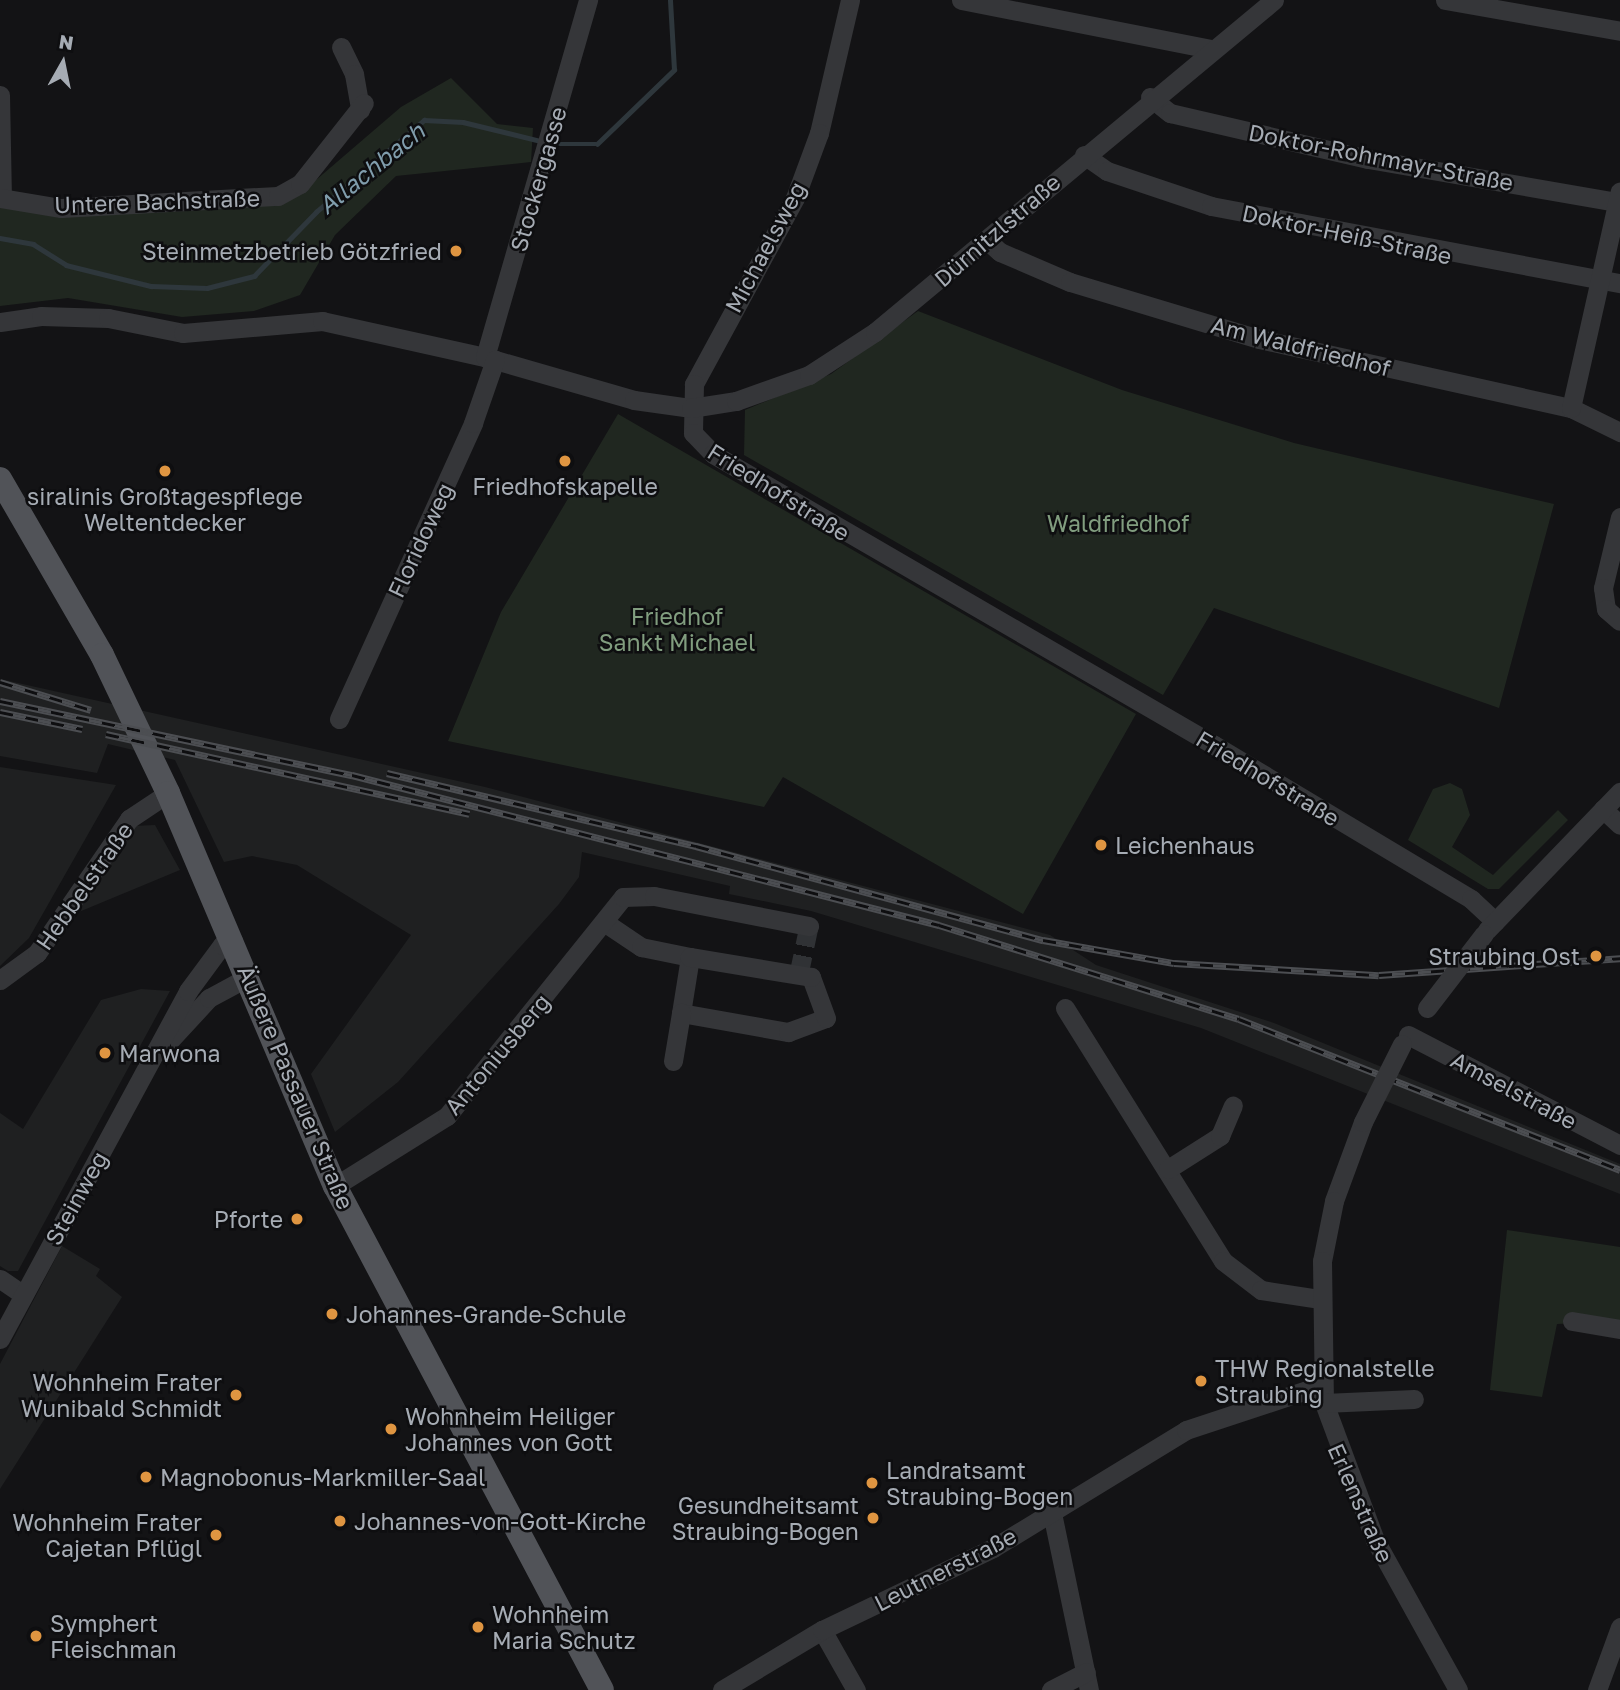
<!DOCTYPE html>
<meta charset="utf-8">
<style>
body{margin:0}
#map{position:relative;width:1620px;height:1690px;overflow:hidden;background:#131315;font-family:"Golos Text",sans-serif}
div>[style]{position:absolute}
.built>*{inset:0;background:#1f2021}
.green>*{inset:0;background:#202720}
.stream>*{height:4.5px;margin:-2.25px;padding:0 2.25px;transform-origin:2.25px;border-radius:2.25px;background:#2e373c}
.minor-tunnel>*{height:19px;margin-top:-9.5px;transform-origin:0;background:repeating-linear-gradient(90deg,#303235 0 19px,transparent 0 29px)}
.minor>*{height:19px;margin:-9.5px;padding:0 9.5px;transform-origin:9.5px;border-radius:9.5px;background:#353639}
.major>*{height:24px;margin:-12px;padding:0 12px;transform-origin:12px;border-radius:12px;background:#515358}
.rail>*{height:7px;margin-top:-3.5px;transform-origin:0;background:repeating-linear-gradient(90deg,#0e0e10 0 13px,#4c4e52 0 26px);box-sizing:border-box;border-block:2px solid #4c4e52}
.minor-bridge>*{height:19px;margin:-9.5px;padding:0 9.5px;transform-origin:9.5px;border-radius:9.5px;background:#353639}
.dots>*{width:19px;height:19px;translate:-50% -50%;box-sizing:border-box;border:4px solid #0e0e10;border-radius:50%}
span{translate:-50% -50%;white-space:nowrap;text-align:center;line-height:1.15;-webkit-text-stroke:5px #0e0e10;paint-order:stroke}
.street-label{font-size:23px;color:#a6acb4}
.poi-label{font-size:23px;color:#a6acb4}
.right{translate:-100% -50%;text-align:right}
.left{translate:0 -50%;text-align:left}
.park-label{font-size:23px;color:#819d7f}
.water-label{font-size:24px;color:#809dac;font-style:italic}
.north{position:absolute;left:28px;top:28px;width:70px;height:70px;-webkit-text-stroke:5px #0e0e10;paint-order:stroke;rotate:9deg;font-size:19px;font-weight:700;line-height:28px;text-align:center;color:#a6acb4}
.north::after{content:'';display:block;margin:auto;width:24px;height:32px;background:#a6acb4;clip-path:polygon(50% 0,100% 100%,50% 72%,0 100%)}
</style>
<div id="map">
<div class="built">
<i style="clip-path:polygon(0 679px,485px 787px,1050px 935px,1096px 965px,1274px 1023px,1620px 1164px,1620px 1194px,1201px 1028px,811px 911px,729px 894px,730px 886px,582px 852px,579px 877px,559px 904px,398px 1082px,335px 1132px,311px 1074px,411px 935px,297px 865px,252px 856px,224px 862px,175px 760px,108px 744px,97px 773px,0 756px)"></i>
<i style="clip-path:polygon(0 767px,116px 785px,29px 938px,0 966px)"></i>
<i style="clip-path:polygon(155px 825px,180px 870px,74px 914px,133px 826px)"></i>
<i style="clip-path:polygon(141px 989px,170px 991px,18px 1271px,8px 1271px,0 1266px,0 1113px,23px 1129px,101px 1000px)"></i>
<i style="clip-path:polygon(62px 1246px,100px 1269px,96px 1276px,122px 1297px,0 1489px,0 1364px)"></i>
</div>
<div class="green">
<i style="clip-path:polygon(451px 78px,497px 124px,533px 128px,531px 162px,396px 176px,335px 235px,300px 295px,254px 311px,182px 317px,68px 298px,0 306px,0 204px,302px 192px,401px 107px)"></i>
<i style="clip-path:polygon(918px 311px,1122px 390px,1294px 443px,1554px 504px,1499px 708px,1214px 608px,1163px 695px,744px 455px,745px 410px,831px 374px)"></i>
<i style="clip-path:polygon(618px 414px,1136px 714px,1023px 914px,783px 777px,764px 807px,448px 741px,501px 612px)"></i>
<i style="clip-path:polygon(1450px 783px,1462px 789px,1470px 815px,1452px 847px,1493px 875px,1558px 810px,1568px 820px,1499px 889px,1488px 889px,1408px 840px,1433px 789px)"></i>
<i style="clip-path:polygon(1507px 1230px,1620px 1247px,1620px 1321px,1557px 1324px,1542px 1397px,1490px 1390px)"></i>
</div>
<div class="stream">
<i style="left:553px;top:144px;width:44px"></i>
<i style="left:597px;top:144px;width:107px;rotate:-43.9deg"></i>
<i style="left:674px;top:70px;width:70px;rotate:-93.3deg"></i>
<i style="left:0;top:238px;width:34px;rotate:10deg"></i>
<i style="left:33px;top:244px;width:39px;rotate:32deg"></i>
<i style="left:66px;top:265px;width:88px;rotate:13.9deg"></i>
<i style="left:151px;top:286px;width:56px;rotate:2deg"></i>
<i style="left:207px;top:288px;width:49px;rotate:-14.3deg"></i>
<i style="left:254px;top:276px;width:89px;rotate:-45.9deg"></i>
<i style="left:316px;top:212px;width:142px;rotate:-40.4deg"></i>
<i style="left:424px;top:120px;width:39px;rotate:3deg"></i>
<i style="left:463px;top:122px;width:80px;rotate:13.7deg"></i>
</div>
<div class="minor-tunnel">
<i style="left:799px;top:974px;width:49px;rotate:-78.2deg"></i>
</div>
<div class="minor">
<i style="left:850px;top:0;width:137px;rotate:103.1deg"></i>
<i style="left:819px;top:133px;width:69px;rotate:110.3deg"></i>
<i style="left:795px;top:198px;width:212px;rotate:118.5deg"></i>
<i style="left:694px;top:384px;width:49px;rotate:91.2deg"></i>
<i style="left:693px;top:433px;width:29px;rotate:46deg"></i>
<i style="left:713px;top:454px;width:579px;rotate:30.15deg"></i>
<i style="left:1214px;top:745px;width:300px;rotate:30.9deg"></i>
<i style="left:1471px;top:899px;width:33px;rotate:43deg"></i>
<i style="left:961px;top:0;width:255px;rotate:11.1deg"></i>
<i style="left:1445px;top:0;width:178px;rotate:10deg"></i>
<i style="left:341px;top:47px;width:30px;rotate:64deg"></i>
<i style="left:354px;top:74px;width:36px;rotate:80deg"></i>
<i style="left:0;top:95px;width:103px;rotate:88.9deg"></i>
<i style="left:1150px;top:97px;width:26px;rotate:39deg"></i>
<i style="left:1170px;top:113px;width:203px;rotate:13.1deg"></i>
<i style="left:1368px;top:159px;width:253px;rotate:9.8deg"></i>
<i style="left:1084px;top:155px;width:28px;rotate:35deg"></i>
<i style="left:1107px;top:171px;width:110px;rotate:18.6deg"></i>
<i style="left:1211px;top:206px;width:416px;rotate:10.7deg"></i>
<i style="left:0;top:198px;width:62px;rotate:9.3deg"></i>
<i style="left:61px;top:208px;width:217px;rotate:-3.2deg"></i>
<i style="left:278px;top:196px;width:25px;rotate:-29deg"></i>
<i style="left:300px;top:184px;width:103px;rotate:-51.7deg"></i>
<i style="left:988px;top:241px;width:16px;rotate:43deg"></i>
<i style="left:1000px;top:252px;width:76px;rotate:23.2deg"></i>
<i style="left:1070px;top:282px;width:197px;rotate:16.8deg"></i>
<i style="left:1259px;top:339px;width:320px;rotate:12.5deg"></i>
<i style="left:1571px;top:408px;width:55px;rotate:26.1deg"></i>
<i style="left:0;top:322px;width:41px;rotate:-8.3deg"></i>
<i style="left:41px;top:316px;width:67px;rotate:1.7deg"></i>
<i style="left:108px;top:318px;width:76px;rotate:11.3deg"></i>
<i style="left:183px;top:333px;width:140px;rotate:-4.9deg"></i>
<i style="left:322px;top:321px;width:167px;rotate:12.5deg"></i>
<i style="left:485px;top:357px;width:155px;rotate:16.1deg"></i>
<i style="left:634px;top:400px;width:58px;rotate:8deg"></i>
<i style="left:691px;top:408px;width:46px;rotate:-8.8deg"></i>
<i style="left:736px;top:401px;width:77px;rotate:-19.6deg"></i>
<i style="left:809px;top:375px;width:79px;rotate:-33.1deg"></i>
<i style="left:875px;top:332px;width:519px;rotate:-39.76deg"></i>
<i style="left:485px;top:357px;width:372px;rotate:-73.9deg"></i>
<i style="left:1571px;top:408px;width:222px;rotate:-77.3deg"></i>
<i style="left:1620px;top:517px;width:73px;rotate:103.5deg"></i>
<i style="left:1603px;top:588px;width:21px;rotate:82deg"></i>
<i style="left:1606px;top:609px;width:18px;rotate:41deg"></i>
<i style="left:339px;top:719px;width:325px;rotate:-65.6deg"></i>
<i style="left:473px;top:423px;width:67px;rotate:-70.8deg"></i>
<i style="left:1603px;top:809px;width:23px;rotate:43deg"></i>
<i style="left:604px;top:922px;width:45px;rotate:34deg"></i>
<i style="left:641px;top:947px;width:50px;rotate:11.5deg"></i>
<i style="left:690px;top:957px;width:57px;rotate:99.1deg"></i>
<i style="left:681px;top:1013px;width:109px;rotate:10.1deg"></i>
<i style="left:788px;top:1032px;width:40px;rotate:-20.2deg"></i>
<i style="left:826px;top:1018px;width:44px;rotate:-110.1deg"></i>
<i style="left:811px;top:977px;width:123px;rotate:-170.6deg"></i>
<i style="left:1487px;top:930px;width:192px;rotate:-46.1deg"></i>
<i style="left:0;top:980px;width:46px;rotate:-36.1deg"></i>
<i style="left:37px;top:953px;width:163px;rotate:-55.5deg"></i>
<i style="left:129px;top:819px;width:47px;rotate:-33.7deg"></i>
<i style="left:1065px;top:1008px;width:298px;rotate:58deg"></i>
<i style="left:1223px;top:1261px;width:48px;rotate:37.3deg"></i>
<i style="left:1261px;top:1290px;width:60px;rotate:8.7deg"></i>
<i style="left:1408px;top:1035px;width:239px;rotate:27.4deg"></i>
<i style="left:171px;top:1039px;width:56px;rotate:-47.2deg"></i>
<i style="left:209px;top:998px;width:44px;rotate:-28.3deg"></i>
<i style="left:673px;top:1061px;width:49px;rotate:-80.5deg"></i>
<i style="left:1363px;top:1122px;width:84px;rotate:110.2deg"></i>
<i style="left:1334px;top:1201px;width:61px;rotate:101.3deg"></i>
<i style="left:1322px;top:1261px;width:142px;rotate:89.2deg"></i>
<i style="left:1324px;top:1403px;width:146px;rotate:69.6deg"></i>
<i style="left:1375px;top:1540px;width:171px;rotate:61deg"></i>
<i style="left:1168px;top:1169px;width:62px;rotate:-32.4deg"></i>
<i style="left:1220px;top:1136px;width:33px;rotate:-67deg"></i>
<i style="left:335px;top:1186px;width:132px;rotate:-32deg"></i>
<i style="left:447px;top:1116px;width:281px;rotate:-51.2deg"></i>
<i style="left:623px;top:897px;width:31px;rotate:-2deg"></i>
<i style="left:654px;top:896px;width:158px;rotate:11deg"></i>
<i style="left:0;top:1279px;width:27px;rotate:34deg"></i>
<i style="left:1572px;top:1321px;width:49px;rotate:9.5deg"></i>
<i style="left:0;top:1339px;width:396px;rotate:-61.6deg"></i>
<i style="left:188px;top:991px;width:57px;rotate:-53.5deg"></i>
<i style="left:222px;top:945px;width:12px;rotate:-20deg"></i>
<i style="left:1324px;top:1403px;width:90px;rotate:-2.5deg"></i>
<i style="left:1052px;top:1513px;width:181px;rotate:78.2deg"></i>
<i style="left:822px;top:1630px;width:69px;rotate:60.5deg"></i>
<i style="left:722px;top:1690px;width:117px;rotate:-31deg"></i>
<i style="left:822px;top:1630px;width:190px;rotate:-25.6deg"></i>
<i style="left:993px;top:1548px;width:226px;rotate:-31.4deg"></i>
<i style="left:1186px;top:1430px;width:143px;rotate:-18.3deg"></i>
<i style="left:1051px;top:1690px;width:39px;rotate:-27deg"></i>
<i style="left:1597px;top:1690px;width:67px;rotate:-69.9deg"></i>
</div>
<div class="major">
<i style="left:0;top:479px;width:203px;rotate:59.9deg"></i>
<i style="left:102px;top:655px;width:153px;rotate:64.4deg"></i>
<i style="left:168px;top:793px;width:427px;rotate:67deg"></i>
<i style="left:335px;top:1186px;width:570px;rotate:62.09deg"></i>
</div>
<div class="rail">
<i style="left:0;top:682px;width:95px;rotate:17.1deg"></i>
<i style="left:0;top:701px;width:360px;rotate:11.9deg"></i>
<i style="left:352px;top:775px;width:606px;rotate:14.33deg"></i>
<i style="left:939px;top:925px;width:314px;rotate:17.4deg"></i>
<i style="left:1239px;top:1019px;width:410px;rotate:21.6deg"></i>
<i style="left:0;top:712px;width:84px;rotate:11.7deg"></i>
<i style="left:106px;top:734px;width:372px;rotate:12.4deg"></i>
<i style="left:387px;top:773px;width:318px;rotate:13.3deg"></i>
<i style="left:696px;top:846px;width:360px;rotate:15.2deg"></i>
<i style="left:1043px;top:940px;width:133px;rotate:10deg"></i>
<i style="left:1174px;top:963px;width:205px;rotate:3.4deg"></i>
<i style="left:1379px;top:975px;width:242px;rotate:-4deg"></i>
</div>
<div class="minor-bridge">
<i style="left:1427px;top:1008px;width:93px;rotate:-52.4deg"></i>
<i style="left:1363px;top:1122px;width:87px;rotate:-63.4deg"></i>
</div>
<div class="dots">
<i style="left:456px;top:251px;background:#df9541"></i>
<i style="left:565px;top:461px;background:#df9541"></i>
<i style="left:165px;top:471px;background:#df9541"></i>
<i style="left:1101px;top:845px;background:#df9541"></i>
<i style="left:1596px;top:956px;background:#df9541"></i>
<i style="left:105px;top:1053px;background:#df9541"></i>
<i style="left:297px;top:1219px;background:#df9541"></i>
<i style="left:332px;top:1314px;background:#df9541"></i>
<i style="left:1201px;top:1381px;background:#df9541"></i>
<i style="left:236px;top:1395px;background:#df9541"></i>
<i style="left:391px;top:1429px;background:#df9541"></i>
<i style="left:146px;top:1477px;background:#df9541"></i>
<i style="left:872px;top:1483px;background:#df9541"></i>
<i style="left:873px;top:1518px;background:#df9541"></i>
<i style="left:340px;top:1521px;background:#df9541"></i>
<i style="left:216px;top:1535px;background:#df9541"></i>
<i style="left:478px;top:1627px;background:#df9541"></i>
<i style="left:36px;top:1636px;background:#df9541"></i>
</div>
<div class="street-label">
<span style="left:1381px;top:157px;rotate:11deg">Doktor-Rohrmayr-Straße</span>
<span style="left:538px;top:179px;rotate:-74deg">Stockergasse</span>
<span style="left:157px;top:201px;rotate:-2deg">Untere Bachstraße</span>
<span style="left:997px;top:230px;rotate:-41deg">Dürnitzlstraße</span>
<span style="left:1347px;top:234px;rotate:12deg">Doktor-Heiß-Straße</span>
<span style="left:765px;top:247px;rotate:-62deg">Michaelsweg</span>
<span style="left:1301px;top:346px;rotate:14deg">Am Waldfriedhof</span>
<span style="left:779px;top:492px;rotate:32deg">Friedhofstraße</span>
<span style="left:420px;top:540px;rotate:-65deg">Floridoweg</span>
<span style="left:1268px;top:778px;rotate:31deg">Friedhofstraße</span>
<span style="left:84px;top:886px;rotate:-55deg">Hebbelstraße</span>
<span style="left:497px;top:1054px;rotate:-50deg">Antoniusberg</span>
<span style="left:296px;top:1087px;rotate:67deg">Äußere Passauer Straße</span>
<span style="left:1514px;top:1090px;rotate:28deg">Amselstraße</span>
<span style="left:76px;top:1198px;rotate:-61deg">Steinweg</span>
<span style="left:1361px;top:1503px;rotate:66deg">Erlenstraße</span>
<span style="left:945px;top:1569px;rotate:-27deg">Leutnerstraße</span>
</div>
<div class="poi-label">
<span class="right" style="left:442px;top:251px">Steinmetzbetrieb Götzfried</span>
<span style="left:565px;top:486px">Friedhofskapelle</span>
<span style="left:165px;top:509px">siralinis Großtagespflege<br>Weltentdecker</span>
<span class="left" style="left:1115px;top:845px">Leichenhaus</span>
<span class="right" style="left:1580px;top:956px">Straubing Ost</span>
<span class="left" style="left:119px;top:1053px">Marwona</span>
<span class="right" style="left:283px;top:1219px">Pforte</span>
<span class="left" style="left:346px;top:1314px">Johannes-Grande-Schule</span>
<span class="left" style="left:1215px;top:1381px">THW Regionalstelle<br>Straubing</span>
<span class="right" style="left:222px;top:1395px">Wohnheim Frater<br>Wunibald Schmidt</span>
<span class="left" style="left:405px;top:1429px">Wohnheim Heiliger<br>Johannes von Gott</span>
<span class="left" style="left:886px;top:1483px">Landratsamt<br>Straubing-Bogen</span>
<span class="left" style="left:160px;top:1477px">Magnobonus-Markmiller-Saal</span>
<span class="right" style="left:859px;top:1518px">Gesundheitsamt<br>Straubing-Bogen</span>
<span class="left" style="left:354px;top:1521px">Johannes-von-Gott-Kirche</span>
<span class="right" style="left:202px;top:1535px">Wohnheim Frater<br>Cajetan Pflügl</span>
<span class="left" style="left:492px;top:1627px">Wohnheim<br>Maria Schutz</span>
<span class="left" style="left:50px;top:1636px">Symphert<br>Fleischman</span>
</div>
<div class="park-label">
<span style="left:1118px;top:523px">Waldfriedhof</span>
<span style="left:677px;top:629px">Friedhof<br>Sankt Michael</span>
</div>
<div class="water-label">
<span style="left:371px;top:168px;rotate:-39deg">Allachbach</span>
</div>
<div class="north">N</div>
</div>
